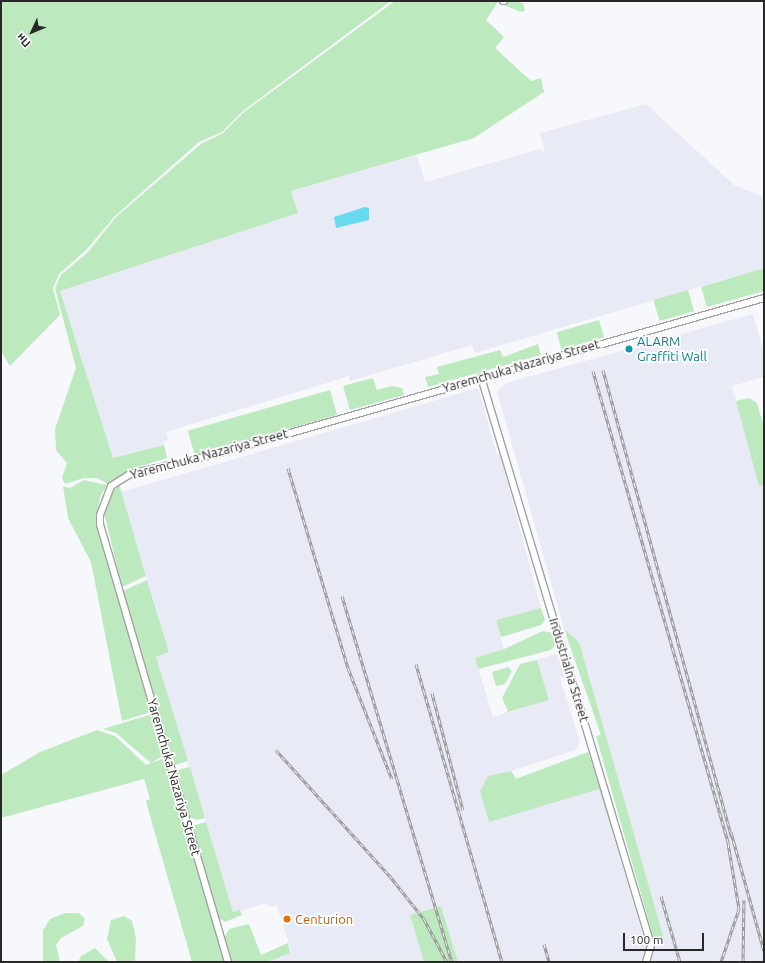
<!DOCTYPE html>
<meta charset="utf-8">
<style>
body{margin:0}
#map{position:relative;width:765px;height:963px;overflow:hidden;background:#f7f8fb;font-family:Ubuntu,sans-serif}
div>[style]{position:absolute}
.built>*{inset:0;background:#e8ebf5}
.green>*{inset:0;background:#bde9be;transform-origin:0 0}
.water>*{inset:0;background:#68daef}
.roads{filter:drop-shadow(1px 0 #a0a1a3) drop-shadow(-1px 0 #a0a1a3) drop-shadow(0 1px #a0a1a3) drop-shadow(0 -1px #a0a1a3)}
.minor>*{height:6px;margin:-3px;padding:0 3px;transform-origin:3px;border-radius:3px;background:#fff}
.rail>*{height:3px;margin-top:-1.5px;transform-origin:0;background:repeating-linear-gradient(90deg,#fff 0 4.5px,#979799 0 9px);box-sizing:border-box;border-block:1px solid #979799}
.dots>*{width:11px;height:11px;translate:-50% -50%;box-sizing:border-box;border:2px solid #fff;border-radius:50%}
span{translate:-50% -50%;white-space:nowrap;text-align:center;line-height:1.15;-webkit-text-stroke:3.5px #fff;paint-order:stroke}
.culture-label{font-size:13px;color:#0d838f}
.left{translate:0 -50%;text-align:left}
.street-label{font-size:13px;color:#282829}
.food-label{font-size:13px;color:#c56008}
.frame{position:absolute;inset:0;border:2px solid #282829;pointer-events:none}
.north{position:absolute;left:12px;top:12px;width:40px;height:40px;-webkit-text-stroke:3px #fff;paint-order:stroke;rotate:226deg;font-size:11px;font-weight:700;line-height:16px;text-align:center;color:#282829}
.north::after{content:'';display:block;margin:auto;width:14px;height:18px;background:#282829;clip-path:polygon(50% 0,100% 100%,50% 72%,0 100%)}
.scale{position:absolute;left:623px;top:933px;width:81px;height:18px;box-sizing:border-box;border:2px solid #282829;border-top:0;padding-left:5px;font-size:12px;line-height:14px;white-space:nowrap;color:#282829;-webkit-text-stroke:3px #fff;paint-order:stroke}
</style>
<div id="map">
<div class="built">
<i style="clip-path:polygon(646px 104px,734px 185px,764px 197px,764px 268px,475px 353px,472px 345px,350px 381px,349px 376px,333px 381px,166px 432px,168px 440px,163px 441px,164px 445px,113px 458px,60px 291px,298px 213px,291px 191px,417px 155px,425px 182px,539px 149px,545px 152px,540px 133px)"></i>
<i style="clip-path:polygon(753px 314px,764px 353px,764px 377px,732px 386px,760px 486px,764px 485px,764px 962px,458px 962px,441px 906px,410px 915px,424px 962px,267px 962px,291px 951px,281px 918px,276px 905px,269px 907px,267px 903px,233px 913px,156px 657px,169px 652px,121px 492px,478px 388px,497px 455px,500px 454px,541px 608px,496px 620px,504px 649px,475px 658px,493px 717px,549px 700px,537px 660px,559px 653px,566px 676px,560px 678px,580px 742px,576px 750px,511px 771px,516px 779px,588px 752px,616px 833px,613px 834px,646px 946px,664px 939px,579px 642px,564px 629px,497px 391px,506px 383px)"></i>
</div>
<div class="green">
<i style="clip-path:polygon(1px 1px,391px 1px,243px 111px,222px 132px,199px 142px,115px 216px,86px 250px,59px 274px,53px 288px,60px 315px,10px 366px,1px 351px)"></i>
<i style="clip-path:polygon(395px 1px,511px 1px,523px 3px,525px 11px,520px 12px,498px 2px,486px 20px,504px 37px,495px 48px,531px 81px,541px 78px,544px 92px,474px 138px,291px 191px,298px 213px,60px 291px,113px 458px,164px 445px,167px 458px,132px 469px,108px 484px,97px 478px,84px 478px,65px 484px,62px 478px,67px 463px,56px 450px,55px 429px,76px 368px,55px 288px,61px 275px,88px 252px,116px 217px,201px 144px,223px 133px,244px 112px)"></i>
<i style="clip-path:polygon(764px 268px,764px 291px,707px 307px,701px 287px)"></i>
<i style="left:688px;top:290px;width:22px;height:36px;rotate:74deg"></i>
<i style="left:599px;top:320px;width:18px;height:44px;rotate:74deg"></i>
<i style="clip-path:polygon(538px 344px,541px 355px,428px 387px,425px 377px,439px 374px,437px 367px,500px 350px,503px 357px)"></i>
<i style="clip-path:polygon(373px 378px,377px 390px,392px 386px,402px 388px,404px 395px,350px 410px,343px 386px)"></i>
<i style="left:330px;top:390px;width:26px;height:148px;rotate:74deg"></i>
<i style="clip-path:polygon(749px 398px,757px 403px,764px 427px,764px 485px,759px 486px,736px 401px)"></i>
<i style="clip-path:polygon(84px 480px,107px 485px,100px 497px,96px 523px,151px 712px,122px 721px,91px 562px,68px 518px,63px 486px,70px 488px)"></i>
<i style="clip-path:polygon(119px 484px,146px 576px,122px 587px,104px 513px,109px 497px)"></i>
<i style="clip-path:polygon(147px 580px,169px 652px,156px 657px,188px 761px,175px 765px,123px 591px)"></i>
<i style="clip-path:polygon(541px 608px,545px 620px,541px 625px,501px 637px,496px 620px)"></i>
<i style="clip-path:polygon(564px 629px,579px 642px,664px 939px,655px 943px,596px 736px,601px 735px)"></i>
<i style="clip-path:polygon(543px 631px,553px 633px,556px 644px,551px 650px,478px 669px,475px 658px,504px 649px)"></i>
<i style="clip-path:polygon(537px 660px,549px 700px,505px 713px,508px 711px,502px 698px,520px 664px)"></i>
<i style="clip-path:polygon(508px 667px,512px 671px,505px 684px,496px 686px,492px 672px)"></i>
<i style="clip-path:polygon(152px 714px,164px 755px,151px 763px,116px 733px,103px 729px)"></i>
<i style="clip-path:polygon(97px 730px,115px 736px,146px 765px,165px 758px,225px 962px,192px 962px,148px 809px,146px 801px,150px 799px,144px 779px,1px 818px,1px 775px,40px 752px)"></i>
<i style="clip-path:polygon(588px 752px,616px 833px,613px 834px,599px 789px,489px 822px,480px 791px,488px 776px,511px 771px,516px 779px)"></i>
<i style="clip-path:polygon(190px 767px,205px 818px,197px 820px,189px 817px,176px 770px)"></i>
<i style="clip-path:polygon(206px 822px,233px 912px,240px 910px,242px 915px,225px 922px,219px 918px,192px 826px)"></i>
<i style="clip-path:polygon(441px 906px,458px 962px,424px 962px,410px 915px)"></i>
<i style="clip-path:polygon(65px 913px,79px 913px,85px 919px,83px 926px,61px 938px,56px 945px,60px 962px,43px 962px,43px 930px,50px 919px)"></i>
<i style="clip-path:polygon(124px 916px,132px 921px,136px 939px,135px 962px,117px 962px,107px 939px,111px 920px)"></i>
<i style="clip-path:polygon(249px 924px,261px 955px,288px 943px,290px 953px,267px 962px,232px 962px,224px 938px,229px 929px)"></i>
<i style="clip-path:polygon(95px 948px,109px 962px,78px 962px,81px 956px)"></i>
</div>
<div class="water">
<i style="clip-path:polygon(365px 207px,369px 208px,369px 220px,336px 228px,334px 217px)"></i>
</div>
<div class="roads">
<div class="minor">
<i style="left:503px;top:1px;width:1px"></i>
<i style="left:481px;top:377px;width:593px;rotate:73.34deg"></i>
<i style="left:651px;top:945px;width:18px;rotate:106deg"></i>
<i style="left:228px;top:962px;width:455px;rotate:-106.3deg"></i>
<i style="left:100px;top:525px;width:10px;rotate:-90deg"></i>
<i style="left:100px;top:515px;width:31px;rotate:-69deg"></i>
<i style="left:111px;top:486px;width:22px;rotate:-32deg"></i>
<i style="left:130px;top:474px;width:89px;rotate:-12.9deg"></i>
<i style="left:217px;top:454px;width:569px;rotate:-15.92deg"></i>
</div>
</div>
<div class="rail">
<i style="left:603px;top:370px;width:484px;rotate:74.6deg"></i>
<i style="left:593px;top:371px;width:491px;rotate:74deg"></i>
<i style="left:728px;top:843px;width:67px;rotate:80.5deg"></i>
<i style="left:739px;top:909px;width:56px;rotate:108.8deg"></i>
<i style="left:288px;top:468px;width:209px;rotate:73.3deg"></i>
<i style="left:348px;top:668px;width:119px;rotate:68.4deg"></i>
<i style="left:342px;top:596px;width:382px;rotate:73.3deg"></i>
<i style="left:416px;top:664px;width:310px;rotate:73.9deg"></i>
<i style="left:432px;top:693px;width:121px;rotate:75.2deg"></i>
<i style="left:276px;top:750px;width:169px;rotate:47.9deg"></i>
<i style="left:389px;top:875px;width:56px;rotate:51.5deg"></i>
<i style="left:424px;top:919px;width:49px;rotate:61.9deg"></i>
<i style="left:731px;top:832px;width:123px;rotate:74.5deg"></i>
<i style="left:661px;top:896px;width:69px;rotate:73.9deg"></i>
<i style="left:544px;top:944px;width:19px;rotate:74deg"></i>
<i style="left:743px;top:962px;width:62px;rotate:-89.1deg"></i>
</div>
<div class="dots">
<i style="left:629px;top:349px;background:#0f9aa8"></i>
<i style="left:287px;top:919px;background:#e8710a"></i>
</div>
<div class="culture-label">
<span class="left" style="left:637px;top:349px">ALARM<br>Graffiti Wall</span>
</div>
<div class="street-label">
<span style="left:521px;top:366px;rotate:-16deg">Yaremchuka Nazariya Street</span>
<span style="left:209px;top:454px;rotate:-15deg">Yaremchuka Nazariya Street</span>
<span style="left:569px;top:670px;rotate:73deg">Industrialna Street</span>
<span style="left:174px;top:777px;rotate:74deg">Yaremchuka Nazariya Street</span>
</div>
<div class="food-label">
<span class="left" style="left:295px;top:919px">Centurion</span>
</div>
<div class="frame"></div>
<div class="north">Пн</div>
<div class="scale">100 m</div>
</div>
